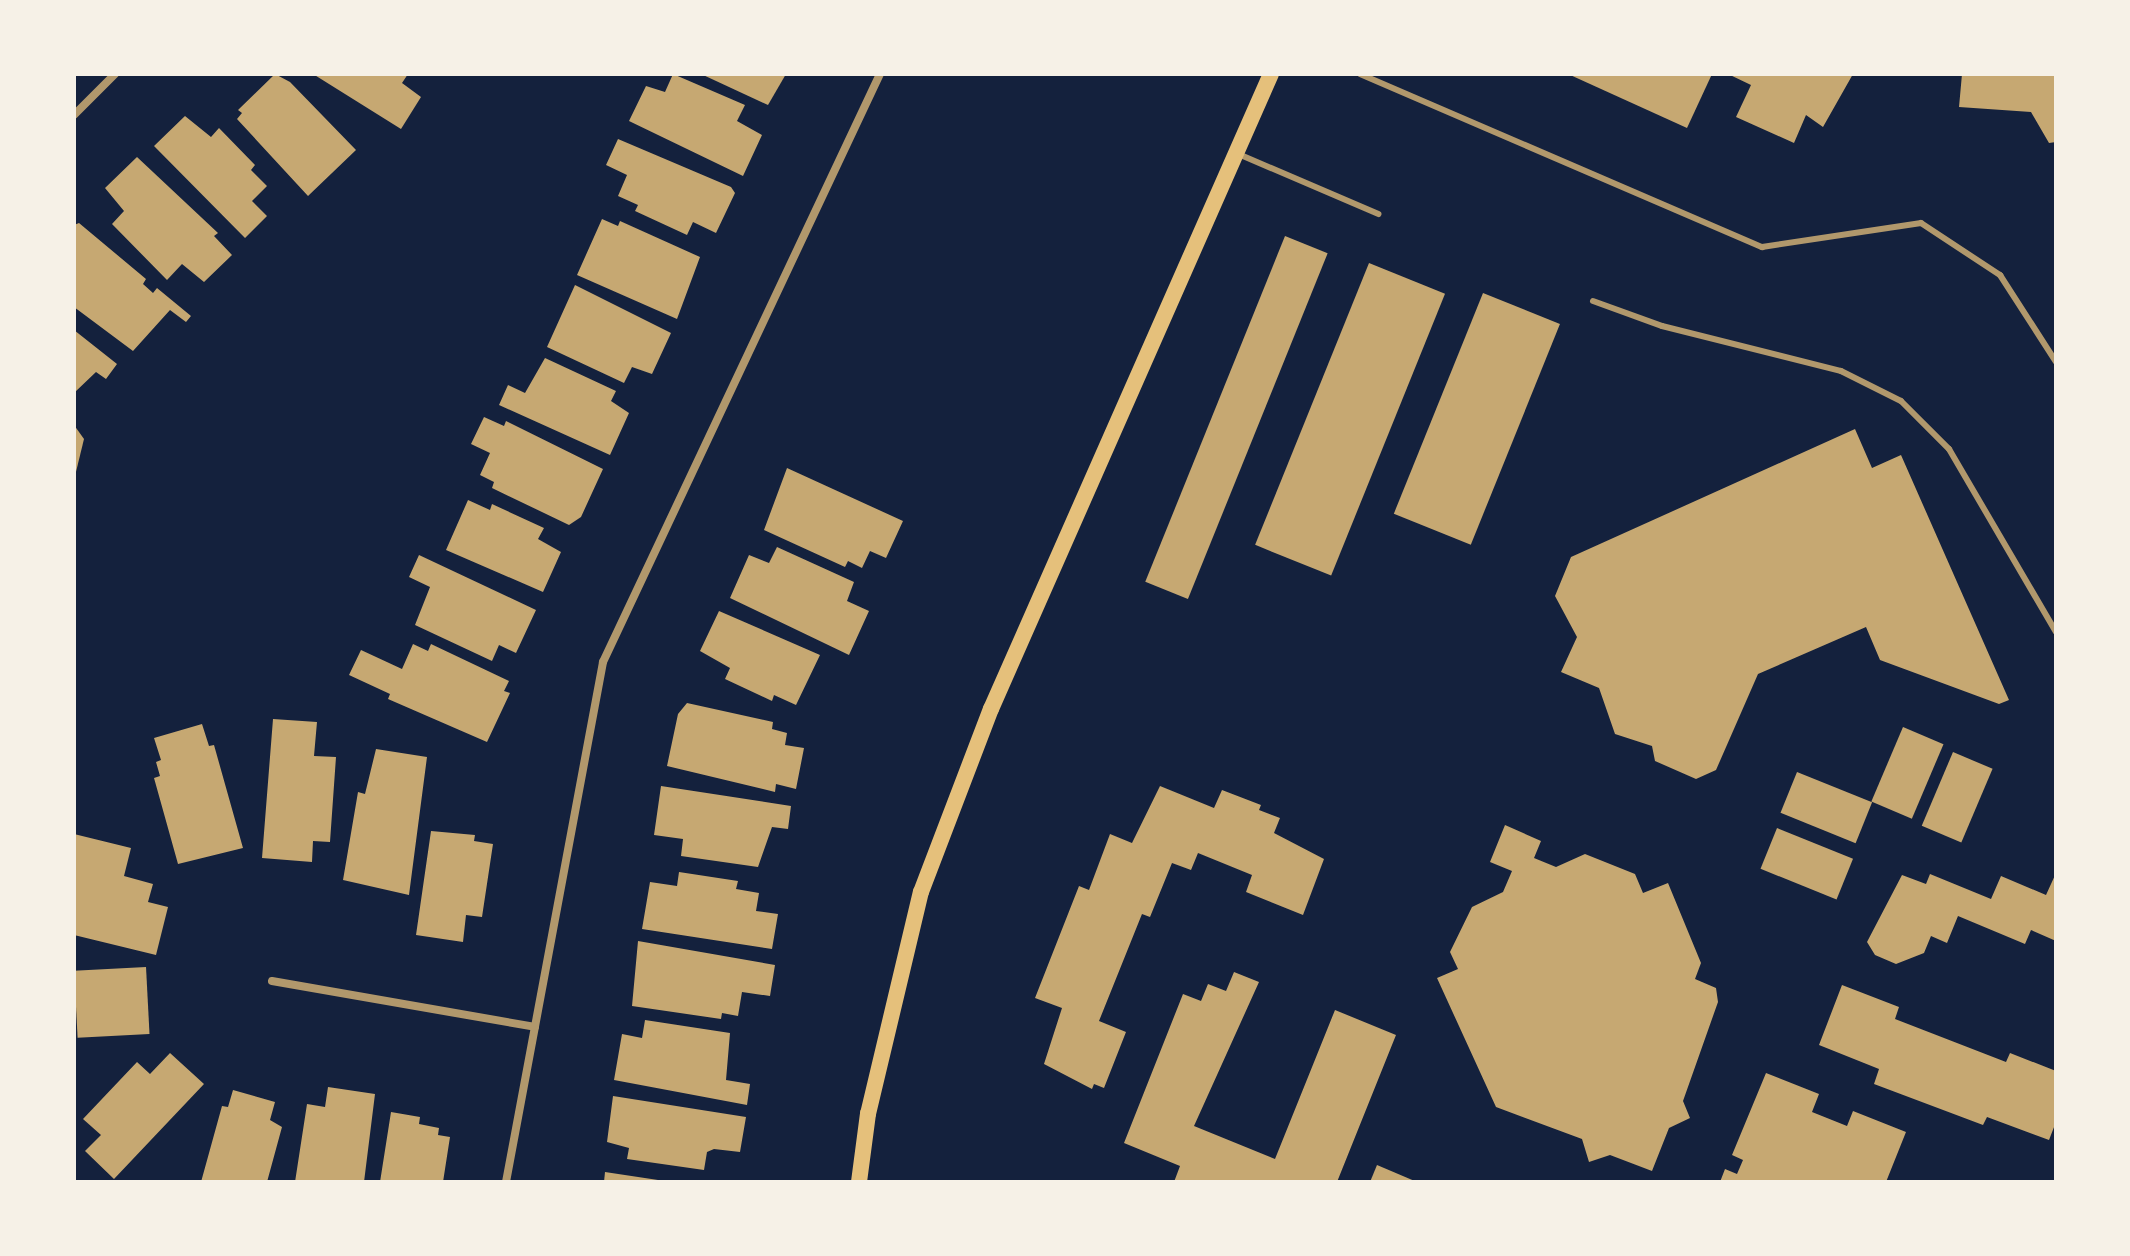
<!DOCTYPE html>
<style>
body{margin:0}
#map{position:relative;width:2130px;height:1256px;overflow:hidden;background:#14213d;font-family:Inter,sans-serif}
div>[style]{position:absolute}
.building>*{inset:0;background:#c6a872;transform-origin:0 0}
.service>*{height:6px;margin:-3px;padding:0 3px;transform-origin:3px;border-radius:3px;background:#b1986c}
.minor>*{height:8px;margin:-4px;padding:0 4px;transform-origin:4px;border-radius:4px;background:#b1986c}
.secondary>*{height:16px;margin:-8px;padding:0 8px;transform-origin:8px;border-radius:8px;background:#e5c07b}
span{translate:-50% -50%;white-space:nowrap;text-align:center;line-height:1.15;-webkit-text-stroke:7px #f6f1e7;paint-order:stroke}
.frame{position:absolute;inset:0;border:76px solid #f6f1e7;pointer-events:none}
</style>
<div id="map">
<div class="building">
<i style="clip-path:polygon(275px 74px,290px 82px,356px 150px,308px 196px,237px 119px,242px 113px,238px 110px)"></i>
<i style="clip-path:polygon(313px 74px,408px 74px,402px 83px,421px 97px,401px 129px)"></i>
<i style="clip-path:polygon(673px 74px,745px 105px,737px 121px,762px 135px,743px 176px,629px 121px,646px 86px,665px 92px)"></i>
<i style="clip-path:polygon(701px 74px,786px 74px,768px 105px)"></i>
<i style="clip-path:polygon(1568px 74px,1712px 74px,1687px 128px)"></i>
<i style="clip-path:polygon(1728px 74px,1853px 74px,1823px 127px,1806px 115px,1794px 143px,1736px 117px,1751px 85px)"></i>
<i style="clip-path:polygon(1962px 74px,2056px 74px,2056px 142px,2049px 143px,2031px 112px,1959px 107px)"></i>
<i style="clip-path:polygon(185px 116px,211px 137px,219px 128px,255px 165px,251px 170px,267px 186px,252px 201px,267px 216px,245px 238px,154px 146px)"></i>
<i style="clip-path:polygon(618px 139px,731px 187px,735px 193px,716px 233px,693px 222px,687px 235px,635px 211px,638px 205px,618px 196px,627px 175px,606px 165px)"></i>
<i style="clip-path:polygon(137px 157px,218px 233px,214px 236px,232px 255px,204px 282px,182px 264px,167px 280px,112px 224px,124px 211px,105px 188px)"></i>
<i style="clip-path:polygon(602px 219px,618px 226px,620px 221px,700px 257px,677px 319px,577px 275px)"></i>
<i style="clip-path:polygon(79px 223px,146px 279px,143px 284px,153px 293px,157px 288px,191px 316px,186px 322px,170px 310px,133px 351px,74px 307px,74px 225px)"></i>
<i style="left:1285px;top:236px;width:46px;height:373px;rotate:22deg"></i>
<i style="left:1369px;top:263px;width:82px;height:304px;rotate:22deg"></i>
<i style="clip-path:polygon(575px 285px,671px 333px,652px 374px,632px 367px,624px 383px,547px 347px)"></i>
<i style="left:1483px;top:293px;width:83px;height:238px;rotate:22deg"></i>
<i style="clip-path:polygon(74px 330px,117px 364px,106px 379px,96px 372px,74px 393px)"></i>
<i style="clip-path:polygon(545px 358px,616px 391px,611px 401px,629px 413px,610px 455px,499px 405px,508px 385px,525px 393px)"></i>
<i style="clip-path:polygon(484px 417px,504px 426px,506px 421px,603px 469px,581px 517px,569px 525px,492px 488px,494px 482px,480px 475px,490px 453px,471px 444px)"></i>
<i style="clip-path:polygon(74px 425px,84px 439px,74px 480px)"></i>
<i style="clip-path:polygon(1855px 429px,1872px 468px,1901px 455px,2009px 700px,1999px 704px,1880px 660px,1866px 627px,1758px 674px,1716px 770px,1696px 779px,1655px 761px,1652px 746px,1615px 734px,1599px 688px,1561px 672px,1577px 637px,1555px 596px,1571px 557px)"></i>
<i style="clip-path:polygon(787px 468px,903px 521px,886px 558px,870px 551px,862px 568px,848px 561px,845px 567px,764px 530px)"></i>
<i style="clip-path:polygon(468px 500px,490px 510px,492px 504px,544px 528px,538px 539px,561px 552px,543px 592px,446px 550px)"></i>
<i style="clip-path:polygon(777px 547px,854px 582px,847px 601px,869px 611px,849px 655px,730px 598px,749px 555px,769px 563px)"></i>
<i style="clip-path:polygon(419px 555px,536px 610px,516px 653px,499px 645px,492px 661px,415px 625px,430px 587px,409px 577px)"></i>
<i style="clip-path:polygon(719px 611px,820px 655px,796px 705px,774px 695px,772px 701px,725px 679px,730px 668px,700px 651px)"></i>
<i style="clip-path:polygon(413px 644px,428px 651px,431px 644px,509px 681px,504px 691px,510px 693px,487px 742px,388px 699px,390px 694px,349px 675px,361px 650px,402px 669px)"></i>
<i style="clip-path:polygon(687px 703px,773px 722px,772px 729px,787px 733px,785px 745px,804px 748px,796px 789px,776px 784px,775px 792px,667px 766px,678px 714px)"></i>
<i style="clip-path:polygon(273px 719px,317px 722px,314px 756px,336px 757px,330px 842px,313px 841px,312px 862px,262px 858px)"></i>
<i style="clip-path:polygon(202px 724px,209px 746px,214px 745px,243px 848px,178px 864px,154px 778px,160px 776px,156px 762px,161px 760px,154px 738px)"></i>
<i style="left:1903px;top:727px;width:44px;height:81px;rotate:23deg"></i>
<i style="clip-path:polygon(376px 749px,427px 757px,409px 895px,343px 880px,358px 792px,365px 794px)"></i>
<i style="left:1953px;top:752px;width:43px;height:80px;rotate:23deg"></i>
<i style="left:1797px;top:772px;width:81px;height:44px;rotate:22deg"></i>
<i style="clip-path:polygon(661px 786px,791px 806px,788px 829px,772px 827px,758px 867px,681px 856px,683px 839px,654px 835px)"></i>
<i style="clip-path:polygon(1160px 786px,1214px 808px,1222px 790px,1261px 805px,1259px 810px,1280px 818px,1274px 833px,1324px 859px,1303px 915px,1246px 892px,1252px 875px,1198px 853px,1191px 870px,1172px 863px,1150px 917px,1142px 914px,1099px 1021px,1126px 1032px,1104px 1088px,1094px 1084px,1092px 1089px,1044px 1064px,1062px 1008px,1035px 998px,1079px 886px,1089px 890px,1110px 834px,1132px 843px)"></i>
<i style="clip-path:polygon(1505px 825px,1541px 841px,1534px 858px,1556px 867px,1585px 854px,1635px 874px,1643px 893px,1668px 883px,1701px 963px,1695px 979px,1716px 988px,1718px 1002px,1683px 1101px,1690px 1118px,1669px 1128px,1652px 1171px,1610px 1155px,1589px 1162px,1582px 1139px,1496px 1107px,1437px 978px,1458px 969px,1450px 952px,1472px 907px,1503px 892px,1512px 871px,1490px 862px)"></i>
<i style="left:1777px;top:828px;width:82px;height:44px;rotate:22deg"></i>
<i style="clip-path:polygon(431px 831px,475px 835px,474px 841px,493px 844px,482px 917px,466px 915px,463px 942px,416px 935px)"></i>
<i style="clip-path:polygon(74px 834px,131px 848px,124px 876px,153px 884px,148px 902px,168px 907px,156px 955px,74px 935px)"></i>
<i style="clip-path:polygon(679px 872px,738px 881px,736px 889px,759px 893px,756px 911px,778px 914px,772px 949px,642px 929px,650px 882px,677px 886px)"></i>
<i style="clip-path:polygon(2056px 873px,2056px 941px,2031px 930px,2025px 944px,1958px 916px,1947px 943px,1931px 936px,1924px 953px,1896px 964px,1875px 955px,1867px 942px,1902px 875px,1926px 884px,1930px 874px,1991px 899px,2001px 876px,2046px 895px)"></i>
<i style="clip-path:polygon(638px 941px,775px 965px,770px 996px,742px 992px,738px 1016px,722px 1013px,721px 1019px,632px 1006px)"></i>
<i style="left:146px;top:967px;width:67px;height:72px;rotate:87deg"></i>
<i style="clip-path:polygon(1234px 972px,1259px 982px,1194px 1126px,1275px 1159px,1335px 1010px,1396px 1035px,1337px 1182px,1174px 1182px,1180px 1166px,1124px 1143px,1183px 994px,1201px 1001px,1208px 984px,1226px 991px)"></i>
<i style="clip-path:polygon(1842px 985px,1899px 1007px,1895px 1019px,2006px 1062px,2010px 1053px,2056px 1071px,2056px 1122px,2049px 1140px,1987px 1117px,1983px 1125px,1874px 1084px,1879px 1069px,1819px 1045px)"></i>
<i style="clip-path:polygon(645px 1020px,730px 1033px,726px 1080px,750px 1084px,747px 1105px,614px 1080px,622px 1034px,642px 1038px)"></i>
<i style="clip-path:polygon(170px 1053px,204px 1084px,114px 1179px,85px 1151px,101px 1135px,83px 1119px,137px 1062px,150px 1074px)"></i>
<i style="clip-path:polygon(1766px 1073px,1819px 1094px,1812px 1112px,1847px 1126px,1853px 1111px,1906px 1132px,1886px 1182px,1720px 1182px,1725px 1169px,1737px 1174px,1743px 1160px,1732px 1155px)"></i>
<i style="clip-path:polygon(328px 1087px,375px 1094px,364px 1182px,295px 1182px,307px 1104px,325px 1107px)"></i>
<i style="clip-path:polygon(233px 1090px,275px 1102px,270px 1120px,282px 1127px,267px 1182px,201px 1182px,222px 1106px,228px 1107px)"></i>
<i style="clip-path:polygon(613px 1096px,746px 1117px,740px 1152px,714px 1149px,707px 1152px,704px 1170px,627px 1159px,629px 1148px,607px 1142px)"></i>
<i style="clip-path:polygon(391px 1112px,420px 1117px,419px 1124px,439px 1128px,438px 1135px,450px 1137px,443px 1182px,380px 1182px)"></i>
<i style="clip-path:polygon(1377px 1165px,1417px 1182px,1370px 1182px)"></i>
<i style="clip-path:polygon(605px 1172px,658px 1180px,658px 1182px,604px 1182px)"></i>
</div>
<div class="service">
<i style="left:1360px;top:74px;width:438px;rotate:23.3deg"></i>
<i style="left:1762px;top:247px;width:161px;rotate:-8.6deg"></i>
<i style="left:1921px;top:223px;width:95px;rotate:33.4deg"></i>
<i style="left:2000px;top:275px;width:103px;rotate:57.2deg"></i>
<i style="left:1236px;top:153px;width:155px;rotate:23.2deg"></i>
<i style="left:1593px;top:301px;width:73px;rotate:19.9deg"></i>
<i style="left:1662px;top:326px;width:185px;rotate:14.1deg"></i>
<i style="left:1841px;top:371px;width:67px;rotate:26.6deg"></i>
<i style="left:1901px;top:401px;width:68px;rotate:45deg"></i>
<i style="left:1949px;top:449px;width:212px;rotate:59.7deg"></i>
</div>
<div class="minor">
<i style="left:74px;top:115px;width:58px;rotate:-45deg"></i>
<i style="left:272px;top:981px;width:267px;rotate:9.9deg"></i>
<i style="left:506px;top:1182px;width:529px;rotate:-79.43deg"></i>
<i style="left:603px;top:662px;width:650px;rotate:-64.78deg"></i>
</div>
<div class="secondary">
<i style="left:859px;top:1182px;width:69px;rotate:-82.5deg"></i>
<i style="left:868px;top:1114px;width:228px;rotate:-76.6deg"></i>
<i style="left:921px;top:892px;width:196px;rotate:-69.1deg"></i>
<i style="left:991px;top:709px;width:694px;rotate:-66.21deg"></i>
</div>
<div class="frame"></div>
</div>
